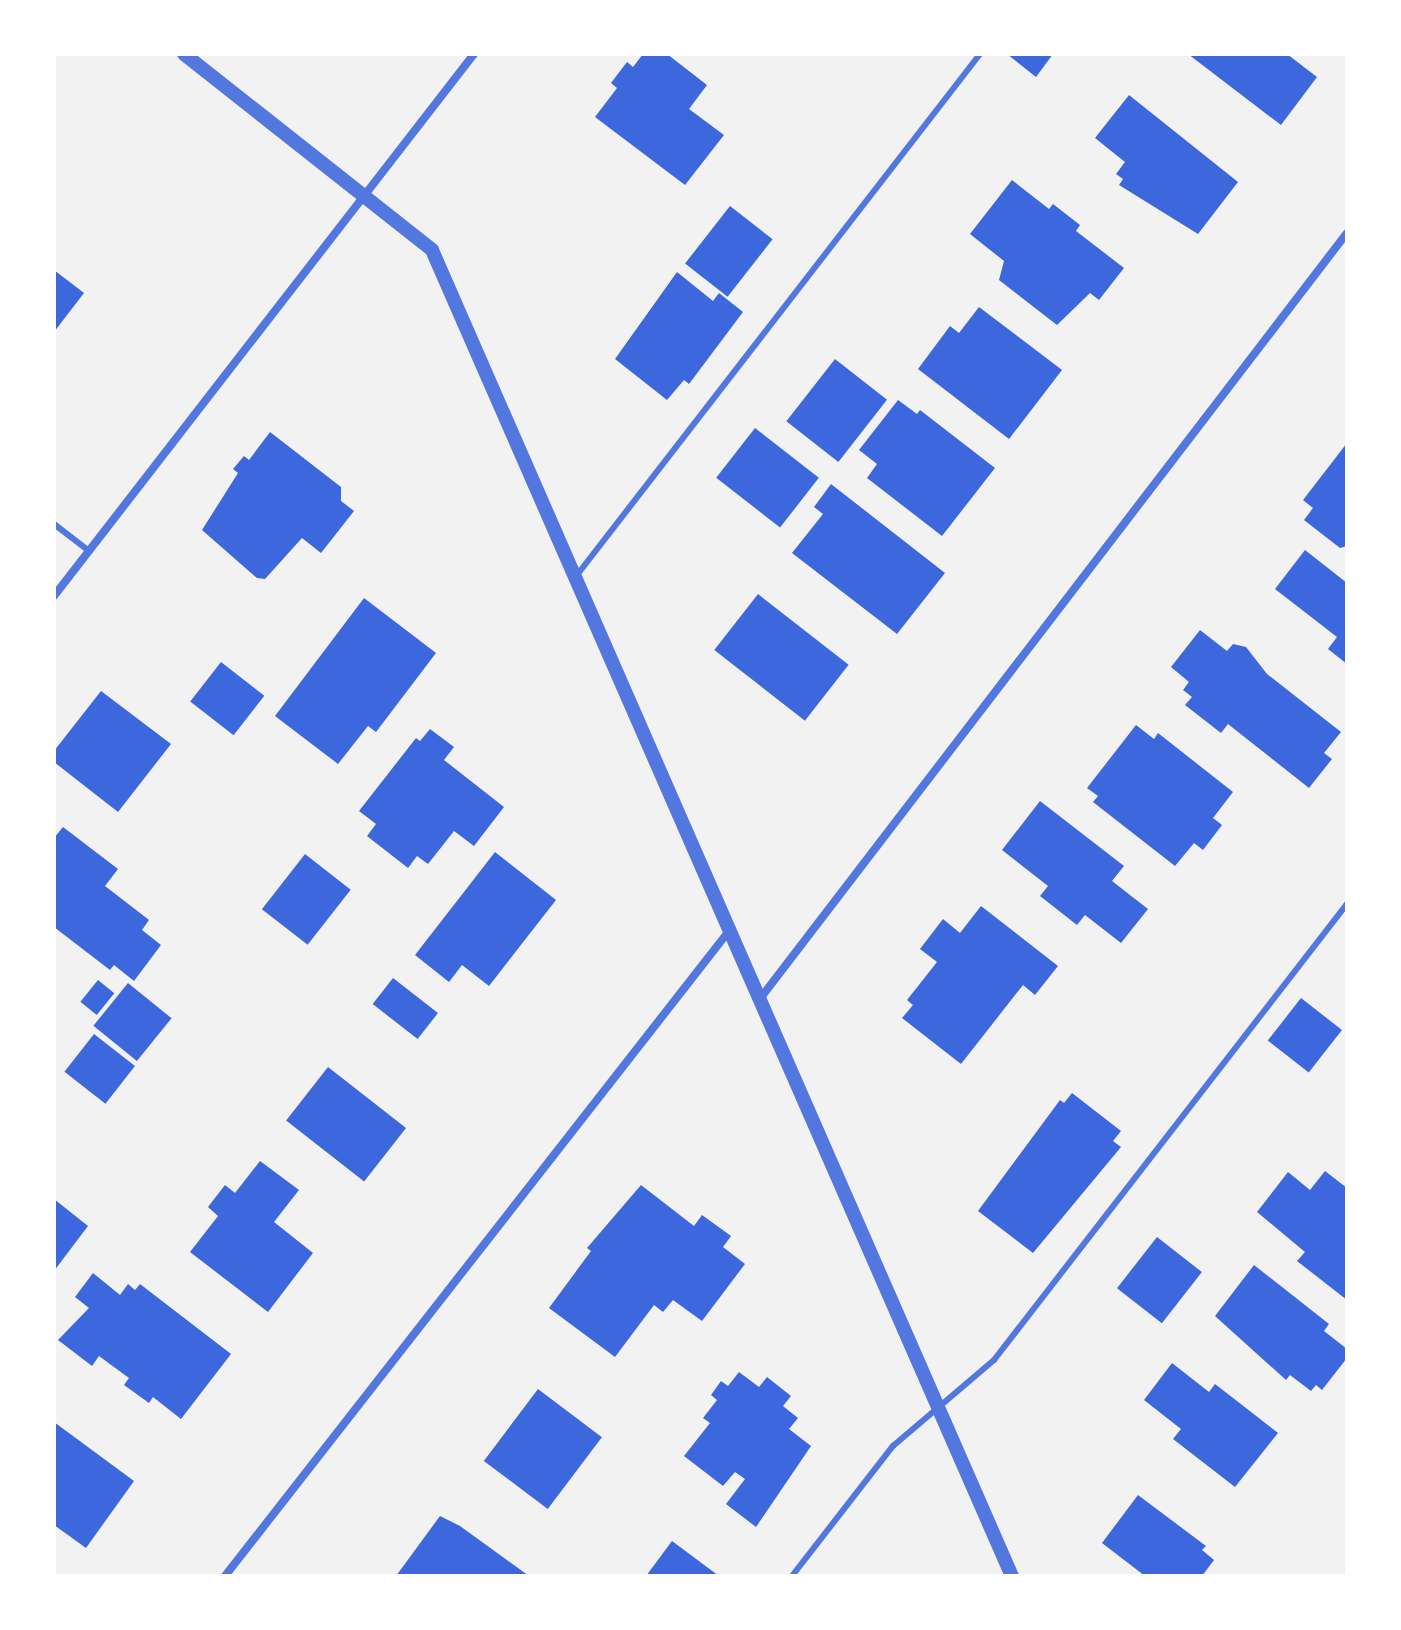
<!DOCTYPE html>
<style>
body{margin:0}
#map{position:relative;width:1401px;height:1630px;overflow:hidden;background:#f2f2f2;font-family:Inter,sans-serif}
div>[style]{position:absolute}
.building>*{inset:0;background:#3d67dc;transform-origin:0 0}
.service>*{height:6px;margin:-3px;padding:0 3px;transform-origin:3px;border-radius:3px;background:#5277de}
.minor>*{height:8px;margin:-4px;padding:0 4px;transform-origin:4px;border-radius:4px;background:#5277de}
.tertiary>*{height:14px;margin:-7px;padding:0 7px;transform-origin:7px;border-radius:7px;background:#5277de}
span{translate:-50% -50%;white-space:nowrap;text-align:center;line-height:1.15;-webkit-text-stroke:8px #fff;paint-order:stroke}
.frame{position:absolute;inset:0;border:56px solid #fff;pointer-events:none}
</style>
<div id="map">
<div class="building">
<i style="clip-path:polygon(643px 54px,667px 54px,707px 85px,689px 109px,724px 135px,685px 185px,595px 117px,617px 88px,611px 83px,627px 62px,633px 67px)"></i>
<i style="clip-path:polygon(1007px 54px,1053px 54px,1036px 77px)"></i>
<i style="clip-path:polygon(1188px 54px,1287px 54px,1317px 77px,1281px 125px)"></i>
<i style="clip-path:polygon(1129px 95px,1238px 182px,1198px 234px,1119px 185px,1123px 179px,1116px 174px,1125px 162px,1095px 138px)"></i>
<i style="clip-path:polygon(1012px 180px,1049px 209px,1053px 204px,1080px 225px,1076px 231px,1124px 268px,1099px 300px,1090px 293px,1057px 325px,999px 280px,1004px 261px,970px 234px)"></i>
<i style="left:730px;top:206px;width:54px;height:73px;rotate:38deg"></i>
<i style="clip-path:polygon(54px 270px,84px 293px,54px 332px)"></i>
<i style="clip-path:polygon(677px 272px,713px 301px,719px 293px,743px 312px,689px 384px,684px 380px,667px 400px,615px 359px)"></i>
<i style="clip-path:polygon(979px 307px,1062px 370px,1009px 439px,918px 369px,950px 326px,959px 333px)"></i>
<i style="left:835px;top:359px;width:66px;height:79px;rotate:38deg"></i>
<i style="clip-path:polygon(898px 400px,917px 414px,920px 410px,995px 468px,942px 536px,867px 478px,877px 464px,859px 450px)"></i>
<i style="left:755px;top:428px;width:81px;height:63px;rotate:38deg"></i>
<i style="clip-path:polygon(270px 432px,341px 487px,341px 501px,354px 511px,321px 553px,302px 538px,265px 579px,257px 578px,202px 530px,238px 473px,233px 469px,244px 456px,249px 460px)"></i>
<i style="clip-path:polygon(1347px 443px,1347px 546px,1340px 548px,1304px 520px,1313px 508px,1303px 500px)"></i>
<i style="clip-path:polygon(831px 484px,945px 573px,897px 634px,792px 553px,823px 514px,814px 507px)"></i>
<i style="clip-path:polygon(1305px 550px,1347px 583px,1347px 664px,1328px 649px,1337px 637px,1275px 589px)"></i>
<i style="left:758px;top:594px;width:115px;height:71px;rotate:38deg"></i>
<i style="clip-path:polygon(364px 598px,436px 653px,376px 732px,368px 726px,338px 764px,275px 716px)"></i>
<i style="clip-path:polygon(1200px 630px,1227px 651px,1233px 644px,1246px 647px,1267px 674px,1341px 732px,1324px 753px,1332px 759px,1309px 788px,1228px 724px,1221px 733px,1185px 705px,1192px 697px,1183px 690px,1189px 682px,1171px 667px)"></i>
<i style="left:221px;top:662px;width:55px;height:50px;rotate:38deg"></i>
<i style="clip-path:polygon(101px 691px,171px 744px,118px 812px,54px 762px,54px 751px)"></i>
<i style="clip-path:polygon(1136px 725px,1154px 739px,1158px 733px,1233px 792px,1213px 818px,1222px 825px,1203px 850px,1194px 843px,1175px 866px,1093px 802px,1098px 796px,1087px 788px)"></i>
<i style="clip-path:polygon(430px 729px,454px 747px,444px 760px,504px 807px,474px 846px,454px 831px,428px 864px,417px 856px,408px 868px,367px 836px,376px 824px,359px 811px,416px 738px,420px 741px)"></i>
<i style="clip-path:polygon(1040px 801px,1124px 866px,1112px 881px,1148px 909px,1121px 943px,1085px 915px,1077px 925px,1040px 896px,1048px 886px,1002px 850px)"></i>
<i style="clip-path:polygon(63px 827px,118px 869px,105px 886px,149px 920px,142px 930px,161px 945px,134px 981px,114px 965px,110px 970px,54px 927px,54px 838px)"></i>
<i style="clip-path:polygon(495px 852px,556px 900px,489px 986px,462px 965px,449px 982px,415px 955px)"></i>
<i style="left:305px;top:854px;width:58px;height:70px;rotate:38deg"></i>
<i style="clip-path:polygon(981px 906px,1058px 966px,1035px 995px,1023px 985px,961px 1064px,902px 1018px,913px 1005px,907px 1000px,937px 962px,920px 949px,943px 919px,960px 933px)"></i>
<i style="left:393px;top:978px;width:57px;height:33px;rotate:38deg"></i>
<i style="left:98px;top:980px;width:21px;height:28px;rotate:39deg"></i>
<i style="left:128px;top:983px;width:56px;height:55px;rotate:39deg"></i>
<i style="left:1301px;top:998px;width:52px;height:54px;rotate:38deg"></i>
<i style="left:94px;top:1034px;width:52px;height:48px;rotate:38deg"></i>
<i style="left:328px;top:1067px;width:99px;height:68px;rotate:38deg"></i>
<i style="clip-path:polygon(1072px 1093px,1121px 1131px,1113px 1141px,1121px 1147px,1033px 1253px,978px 1211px,1060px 1100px,1064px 1103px)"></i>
<i style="clip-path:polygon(260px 1161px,299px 1190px,274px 1222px,313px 1253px,268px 1312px,190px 1252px,218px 1216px,208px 1207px,225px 1185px,235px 1193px)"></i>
<i style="clip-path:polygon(1325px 1171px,1347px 1188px,1347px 1300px,1297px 1261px,1305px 1252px,1257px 1212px,1288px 1172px,1310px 1190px)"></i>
<i style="clip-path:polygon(641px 1185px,694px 1226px,702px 1215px,731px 1236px,723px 1247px,745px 1264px,702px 1321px,673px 1300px,663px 1312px,654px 1305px,615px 1357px,549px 1308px,591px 1251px,587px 1248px)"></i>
<i style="clip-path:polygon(54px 1199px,88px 1226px,54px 1271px)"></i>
<i style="left:1157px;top:1237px;width:57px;height:65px;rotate:38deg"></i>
<i style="clip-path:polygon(1254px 1265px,1329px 1324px,1324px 1331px,1347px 1349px,1347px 1358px,1322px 1390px,1316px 1385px,1311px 1391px,1290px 1375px,1286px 1380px,1215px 1316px)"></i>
<i style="clip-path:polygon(93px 1273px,120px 1295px,128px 1284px,135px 1290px,140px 1284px,231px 1354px,181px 1419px,153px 1397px,149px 1403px,124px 1385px,129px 1378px,99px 1356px,92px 1366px,58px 1340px,89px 1308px,75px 1297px)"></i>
<i style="clip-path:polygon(1172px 1363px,1209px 1392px,1215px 1384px,1278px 1433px,1235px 1487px,1173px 1439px,1181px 1429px,1144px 1400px)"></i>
<i style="clip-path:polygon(739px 1372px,759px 1387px,767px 1377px,791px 1396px,783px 1406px,798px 1418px,789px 1429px,811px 1446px,756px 1527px,726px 1504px,745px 1479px,735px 1472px,723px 1486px,684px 1456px,710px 1423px,703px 1418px,717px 1400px,711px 1395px,721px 1381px,728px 1386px)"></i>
<i style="left:538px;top:1389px;width:80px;height:90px;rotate:37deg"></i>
<i style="clip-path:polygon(54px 1422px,134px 1481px,86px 1548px,54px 1525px)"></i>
<i style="clip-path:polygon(1138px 1495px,1206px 1546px,1202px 1550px,1214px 1560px,1202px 1576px,1145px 1576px,1102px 1543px)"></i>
<i style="clip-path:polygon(440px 1516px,460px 1526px,529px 1576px,396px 1576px)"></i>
<i style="clip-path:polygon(672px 1541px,719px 1576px,646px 1576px)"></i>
</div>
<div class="service">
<i style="left:54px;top:524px;width:44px;rotate:37.6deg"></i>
<i style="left:577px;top:575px;width:659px;rotate:-52.28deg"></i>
<i style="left:792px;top:1576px;width:165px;rotate:-52.2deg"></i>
<i style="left:893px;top:1446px;width:133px;rotate:-40.4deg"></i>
<i style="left:994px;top:1360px;width:577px;rotate:-52.26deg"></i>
</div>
<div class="minor">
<i style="left:54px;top:596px;width:686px;rotate:-52.23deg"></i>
<i style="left:759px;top:1000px;width:966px;rotate:-52.53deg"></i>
<i style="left:225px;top:1576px;width:819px;rotate:-52deg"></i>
</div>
<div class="tertiary">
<i style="left:184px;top:54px;width:316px;rotate:38.3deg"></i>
<i style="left:432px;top:250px;width:1447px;rotate:66.38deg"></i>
</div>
<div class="frame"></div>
</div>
